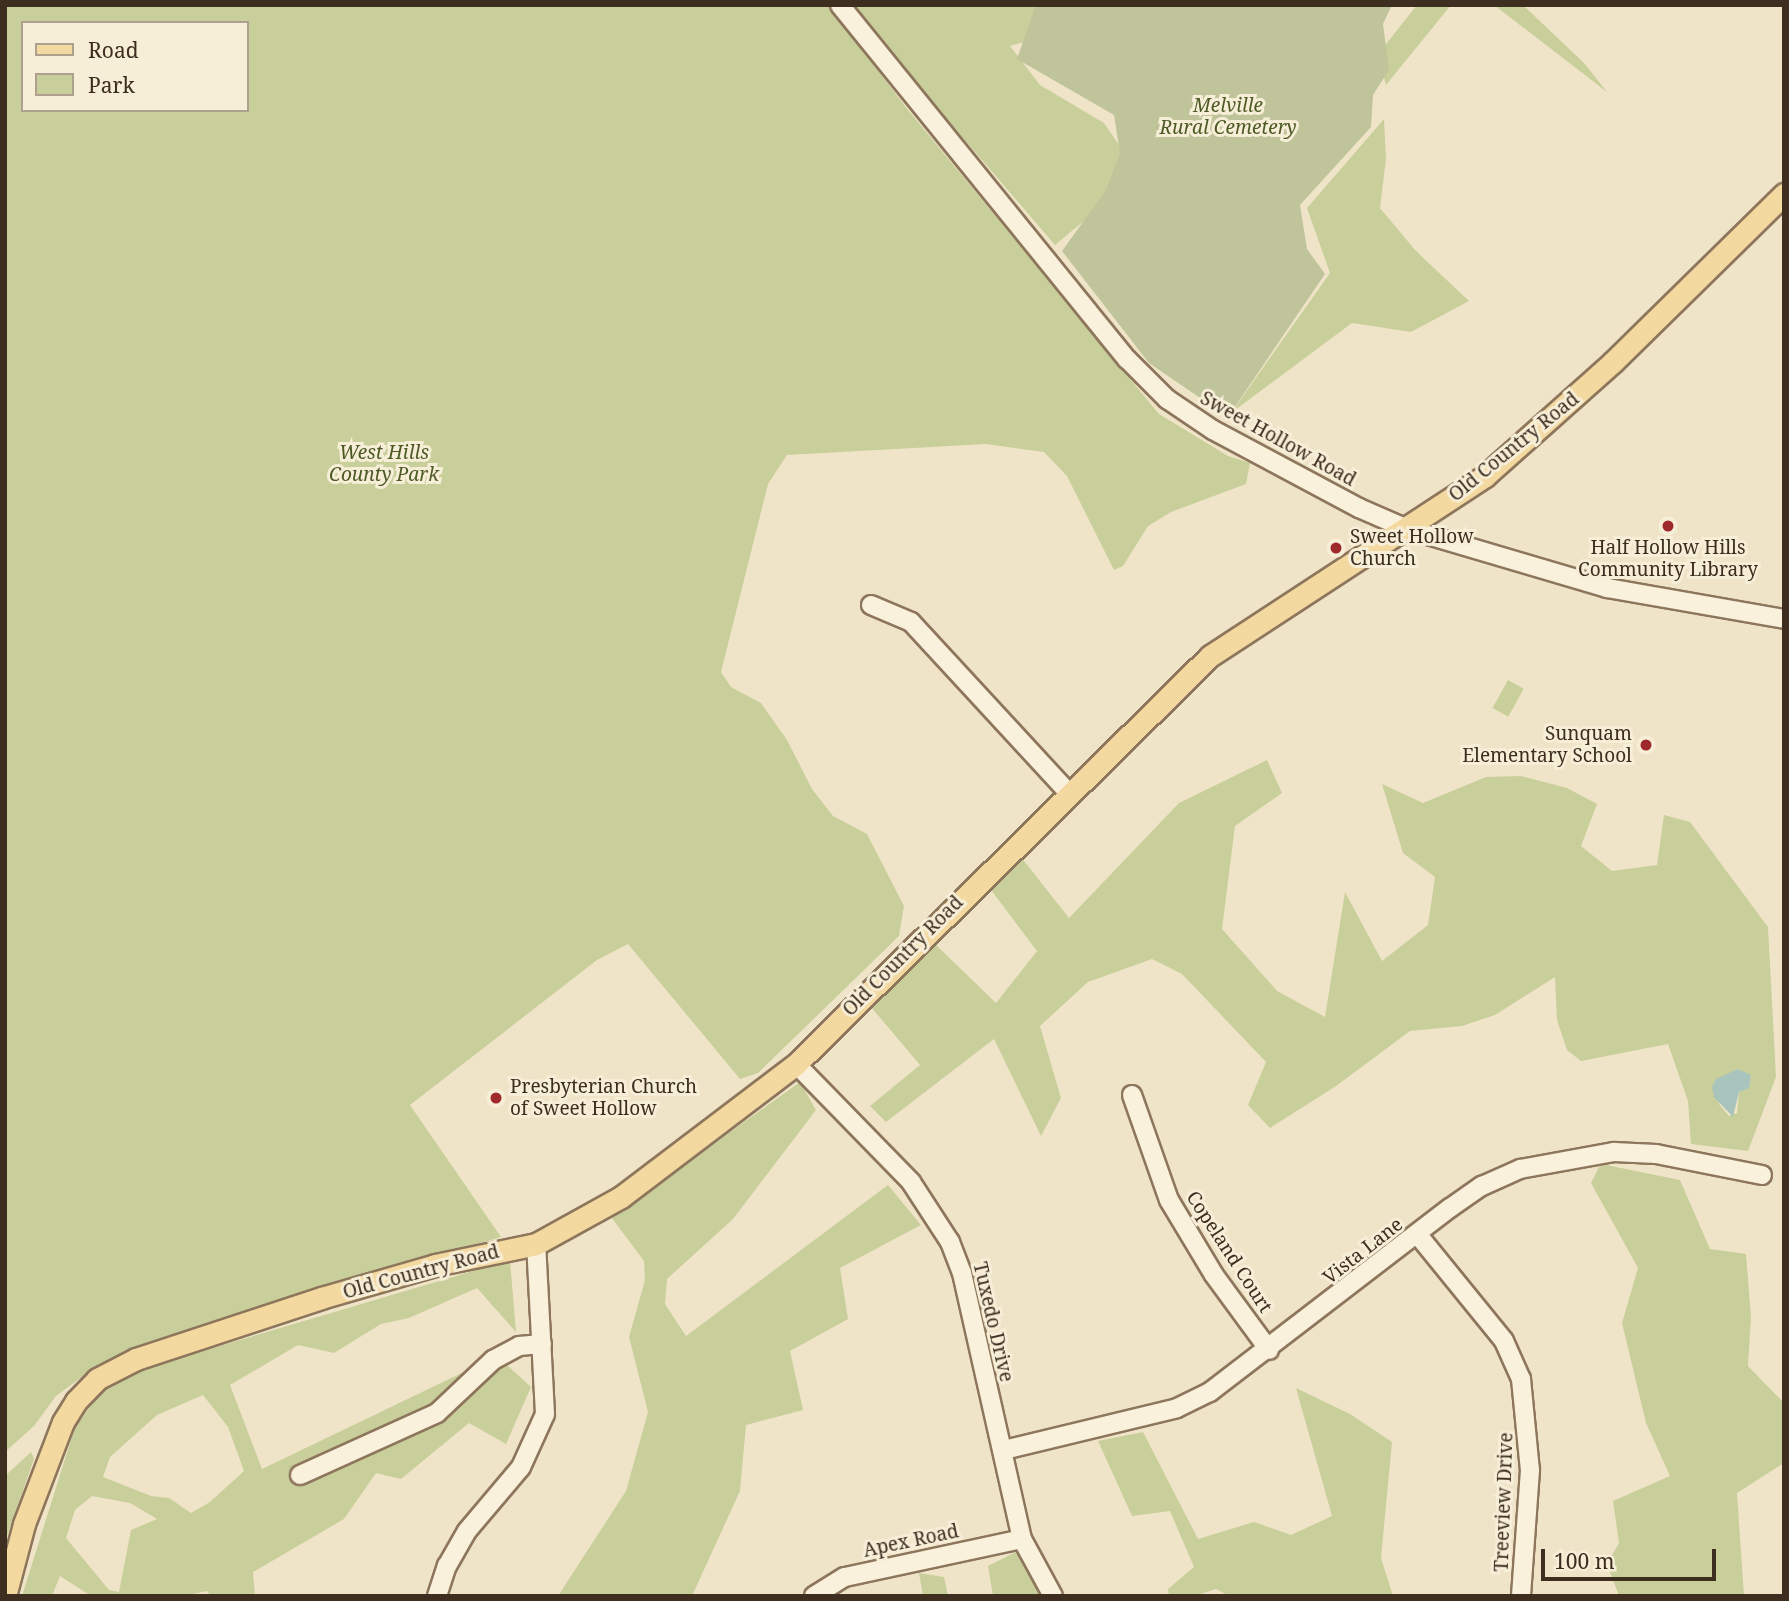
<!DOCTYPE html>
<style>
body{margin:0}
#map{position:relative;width:1789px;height:1601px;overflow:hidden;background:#f0e4c8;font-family:"Noto Serif",serif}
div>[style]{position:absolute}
.green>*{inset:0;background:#c9cf9b;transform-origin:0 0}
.cemetery>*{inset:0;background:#bfc49a}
.water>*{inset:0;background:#a9c4bc}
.roads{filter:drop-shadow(2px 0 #8d765c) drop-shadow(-2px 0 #8d765c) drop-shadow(0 2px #8d765c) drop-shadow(0 -2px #8d765c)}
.minor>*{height:18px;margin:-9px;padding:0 9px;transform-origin:9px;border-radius:9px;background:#faf1dc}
.major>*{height:21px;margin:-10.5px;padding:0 10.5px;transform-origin:10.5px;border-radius:10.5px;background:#f3d9a0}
.dots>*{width:19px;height:19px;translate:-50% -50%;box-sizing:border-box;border:4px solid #f7eed8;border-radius:50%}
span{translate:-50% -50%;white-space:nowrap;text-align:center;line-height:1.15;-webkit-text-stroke:6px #f7eed8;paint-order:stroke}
.park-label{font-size:19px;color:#4d5a26;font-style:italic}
.street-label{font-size:19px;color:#3d2e20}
.poi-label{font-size:19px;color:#3d2e20}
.left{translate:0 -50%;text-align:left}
.right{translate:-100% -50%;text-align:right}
.frame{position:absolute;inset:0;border:7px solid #3d2e20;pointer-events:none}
.legend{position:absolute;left:21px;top:21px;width:228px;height:91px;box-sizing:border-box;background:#f7eed8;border:2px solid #ada18e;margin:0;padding:9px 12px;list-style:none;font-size:21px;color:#3d2e20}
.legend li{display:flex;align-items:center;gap:14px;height:35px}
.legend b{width:35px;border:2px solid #ada18e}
.scale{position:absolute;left:1541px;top:1549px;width:175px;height:32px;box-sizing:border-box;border:4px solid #3d2e20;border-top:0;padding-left:9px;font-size:21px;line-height:24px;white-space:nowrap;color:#3d2e20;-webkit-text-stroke:5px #f7eed8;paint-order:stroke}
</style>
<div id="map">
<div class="green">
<i style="clip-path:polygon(evenodd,5px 5px,828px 5px,908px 110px,1159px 414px,1228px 456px,1250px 463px,1246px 484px,1171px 512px,1148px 526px,1123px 566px,1114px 570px,1067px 476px,1044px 452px,986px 444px,787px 455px,768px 484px,721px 672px,731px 687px,761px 703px,787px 740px,812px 789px,833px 816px,867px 834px,904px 906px,899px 936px,758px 1073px,740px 1079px,628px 944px,597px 960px,410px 1105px,501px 1237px,285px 1301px,99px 1364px,56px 1396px,34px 1426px,5px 1452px,5px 5px,23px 23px,247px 23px,247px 110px,23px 110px,23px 23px)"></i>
<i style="clip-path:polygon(849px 5px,1062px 5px,1039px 38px,1010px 46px,1040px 85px,1104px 123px,1128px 158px,1115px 195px,1055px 245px)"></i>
<i style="clip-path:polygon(1417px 5px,1451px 5px,1386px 85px,1378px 54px)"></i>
<i style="clip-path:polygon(1494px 5px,1523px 5px,1584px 63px,1607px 92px)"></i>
<i style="clip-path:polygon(1384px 119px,1386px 159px,1380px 208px,1416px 251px,1469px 301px,1411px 332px,1352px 323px,1231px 413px,1330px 273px,1307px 208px)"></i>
<i style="left:1508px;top:680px;width:18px;height:32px;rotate:29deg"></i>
<i style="clip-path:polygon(evenodd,1267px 760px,1282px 793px,1235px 826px,1222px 929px,1277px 991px,1325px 1017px,1345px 892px,1382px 961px,1428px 925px,1435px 877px,1403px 853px,1382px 784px,1423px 803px,1486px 777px,1521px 776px,1567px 788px,1597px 804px,1581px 846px,1612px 871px,1657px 865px,1664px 815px,1690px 822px,1768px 927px,1776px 1077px,1748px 1151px,1691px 1144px,1688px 1101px,1668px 1044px,1581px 1061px,1567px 1050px,1557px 1020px,1555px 977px,1495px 1015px,1462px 1026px,1410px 1031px,1336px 1086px,1270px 1128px,1248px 1105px,1266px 1062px,1182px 974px,1152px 959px,1088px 982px,1040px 1026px,1061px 1098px,1041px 1136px,994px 1039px,886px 1122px,870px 1106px,920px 1065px,871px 1007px,933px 942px,996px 1003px,1037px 951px,991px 890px,1021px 857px,1069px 918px,1179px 803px,1267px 760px,1734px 1073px,1751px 1075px,1749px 1087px,1739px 1092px,1737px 1113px,1729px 1116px,1719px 1104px,1728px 1077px,1734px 1073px)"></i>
<i style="clip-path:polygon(800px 1082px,816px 1110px,733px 1219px,667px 1279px,665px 1304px,686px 1336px,888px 1185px,921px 1225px,840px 1268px,848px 1319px,790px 1351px,803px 1410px,746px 1425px,740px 1491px,692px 1596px,558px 1596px,626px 1491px,648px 1412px,629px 1337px,645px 1280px,644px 1261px,611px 1217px)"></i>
<i style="clip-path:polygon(1606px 1165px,1680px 1180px,1710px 1249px,1746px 1254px,1751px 1317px,1748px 1366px,1784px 1403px,1784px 1463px,1737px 1493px,1744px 1596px,1619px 1596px,1607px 1564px,1619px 1543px,1613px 1501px,1670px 1476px,1646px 1423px,1622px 1323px,1638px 1268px,1591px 1183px,1599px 1167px)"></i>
<i style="clip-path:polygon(evenodd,510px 1260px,516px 1332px,477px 1288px,409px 1318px,381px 1324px,334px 1353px,298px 1345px,230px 1385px,262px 1469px,497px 1356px,531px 1387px,506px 1444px,469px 1423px,401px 1479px,376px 1473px,344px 1519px,253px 1572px,255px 1596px,211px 1596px,207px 1591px,183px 1596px,91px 1596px,60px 1576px,52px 1596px,22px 1596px,75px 1427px,101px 1392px,145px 1368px,510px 1260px,203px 1395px,228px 1427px,244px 1471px,210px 1502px,191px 1513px,169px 1498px,151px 1496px,103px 1477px,110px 1457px,157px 1415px,203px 1395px,510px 1260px,92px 1496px,130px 1503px,157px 1519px,131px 1530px,119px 1592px,109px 1590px,66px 1538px,75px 1510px,92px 1496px)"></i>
<i style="clip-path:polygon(1296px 1388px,1350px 1414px,1392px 1442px,1381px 1558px,1393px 1596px,1229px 1596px,1216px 1589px,1195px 1596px,1169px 1596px,1168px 1589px,1194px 1567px,1170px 1511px,1132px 1516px,1098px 1441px,1143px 1432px,1198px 1539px,1254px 1522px,1291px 1535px,1332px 1516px)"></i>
<i style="clip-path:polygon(31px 1452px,34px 1459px,5px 1542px,5px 1476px)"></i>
<i style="clip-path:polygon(1018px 1551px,1045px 1596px,993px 1596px,988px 1566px)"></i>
<i style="clip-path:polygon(919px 1573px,944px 1577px,948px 1596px,923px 1596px)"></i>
</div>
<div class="cemetery">
<i style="clip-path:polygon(1036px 5px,1392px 5px,1383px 24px,1389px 70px,1373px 95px,1371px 127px,1300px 205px,1307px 249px,1325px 274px,1228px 417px,1149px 363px,1062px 251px,1106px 190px,1120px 153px,1114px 115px,1017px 59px)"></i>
</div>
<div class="water">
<i style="clip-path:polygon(1738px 1069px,1751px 1075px,1749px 1088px,1739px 1092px,1733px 1117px,1714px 1097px,1712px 1087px,1716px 1079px)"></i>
</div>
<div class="roads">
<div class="minor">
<i style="left:840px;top:5px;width:456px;rotate:51deg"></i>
<i style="left:1127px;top:359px;width:57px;rotate:45deg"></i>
<i style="left:1167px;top:399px;width:55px;rotate:34deg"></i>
<i style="left:1213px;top:430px;width:166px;rotate:28.1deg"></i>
<i style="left:1359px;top:508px;width:52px;rotate:23.6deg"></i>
<i style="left:1407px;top:529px;width:209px;rotate:16.4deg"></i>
<i style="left:1607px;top:588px;width:180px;rotate:9.9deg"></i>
<i style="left:871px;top:605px;width:43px;rotate:23deg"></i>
<i style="left:911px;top:622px;width:231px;rotate:47.3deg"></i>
<i style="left:796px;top:1064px;width:165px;rotate:45.7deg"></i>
<i style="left:911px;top:1182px;width:72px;rotate:57deg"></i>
<i style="left:950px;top:1242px;width:33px;rotate:69deg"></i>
<i style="left:962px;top:1273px;width:273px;rotate:77.3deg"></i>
<i style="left:1022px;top:1539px;width:65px;rotate:61.5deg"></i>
<i style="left:1132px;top:1095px;width:111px;rotate:70.6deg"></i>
<i style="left:1169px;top:1200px;width:87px;rotate:59deg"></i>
<i style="left:1214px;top:1275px;width:93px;rotate:53.7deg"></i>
<i style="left:1418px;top:1235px;width:136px;rotate:50.9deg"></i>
<i style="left:1504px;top:1341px;width:42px;rotate:65.9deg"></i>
<i style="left:1521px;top:1379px;width:91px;rotate:84.4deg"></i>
<i style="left:1530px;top:1470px;width:126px;rotate:94.1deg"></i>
<i style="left:1004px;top:1450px;width:178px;rotate:-13.6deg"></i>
<i style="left:1177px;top:1408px;width:37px;rotate:-26deg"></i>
<i style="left:1210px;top:1392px;width:302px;rotate:-37.5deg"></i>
<i style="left:1450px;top:1208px;width:39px;rotate:-35deg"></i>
<i style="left:1482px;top:1186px;width:42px;rotate:-24.1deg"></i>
<i style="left:1520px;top:1169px;width:96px;rotate:-10.3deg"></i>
<i style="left:1614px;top:1152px;width:42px;rotate:2.7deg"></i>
<i style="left:1656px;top:1154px;width:108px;rotate:11.2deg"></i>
<i style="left:300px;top:1475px;width:150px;rotate:-24.3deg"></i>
<i style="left:437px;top:1413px;width:77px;rotate:-43.4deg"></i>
<i style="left:493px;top:1360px;width:30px;rotate:-28deg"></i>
<i style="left:519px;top:1346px;width:23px;rotate:-5deg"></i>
<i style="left:437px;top:1596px;width:32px;rotate:-72deg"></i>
<i style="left:447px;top:1566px;width:40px;rotate:-60.3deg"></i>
<i style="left:467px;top:1531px;width:84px;rotate:-49.8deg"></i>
<i style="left:521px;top:1467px;width:58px;rotate:-65.6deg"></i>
<i style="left:545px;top:1414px;width:170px;rotate:-93deg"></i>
<i style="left:814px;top:1596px;width:36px;rotate:-32deg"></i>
<i style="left:845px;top:1577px;width:181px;rotate:-12.1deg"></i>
</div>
<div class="major">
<i style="left:5px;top:1596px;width:74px;rotate:-75.2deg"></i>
<i style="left:24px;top:1524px;width:109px;rotate:-69.1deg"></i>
<i style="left:63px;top:1422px;width:25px;rotate:-58deg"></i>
<i style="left:76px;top:1401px;width:30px;rotate:-46deg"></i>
<i style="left:97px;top:1379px;width:44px;rotate:-27.1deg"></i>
<i style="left:136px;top:1359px;width:195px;rotate:-18.2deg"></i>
<i style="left:321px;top:1298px;width:119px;rotate:-16.1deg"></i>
<i style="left:435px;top:1265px;width:103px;rotate:-11.7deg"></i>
<i style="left:536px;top:1244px;width:97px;rotate:-28.9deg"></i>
<i style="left:621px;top:1197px;width:220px;rotate:-37.2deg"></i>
<i style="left:796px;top:1064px;width:581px;rotate:-44.58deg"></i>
<i style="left:1210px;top:656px;width:329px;rotate:-33.2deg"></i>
<i style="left:1485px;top:476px;width:171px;rotate:-41.7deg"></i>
<i style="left:1613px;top:362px;width:240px;rotate:-44.5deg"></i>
</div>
</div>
<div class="dots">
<i style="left:1668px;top:526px;background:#9e2a2b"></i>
<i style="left:1336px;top:548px;background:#9e2a2b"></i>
<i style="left:1646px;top:745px;background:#9e2a2b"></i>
<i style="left:496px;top:1098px;background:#9e2a2b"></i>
</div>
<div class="park-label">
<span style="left:1228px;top:117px">Melville<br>Rural Cemetery</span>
<span style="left:384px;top:464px">West Hills<br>County Park</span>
</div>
<div class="street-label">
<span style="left:1278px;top:439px;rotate:29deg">Sweet Hollow Road</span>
<span style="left:1514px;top:447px;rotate:-39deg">Old Country Road</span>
<span style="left:903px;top:956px;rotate:-45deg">Old Country Road</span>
<span style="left:1363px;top:1251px;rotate:-38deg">Vista Lane</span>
<span style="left:1229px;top:1252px;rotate:57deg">Copeland Court</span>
<span style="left:421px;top:1272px;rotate:-15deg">Old Country Road</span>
<span style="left:993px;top:1322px;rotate:77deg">Tuxedo Drive</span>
<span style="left:1504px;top:1502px;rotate:-88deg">Treeview Drive</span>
<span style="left:911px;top:1541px;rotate:-12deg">Apex Road</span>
</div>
<div class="poi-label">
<span class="left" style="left:1350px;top:548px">Sweet Hollow<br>Church</span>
<span style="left:1668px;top:559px">Half Hollow Hills<br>Community Library</span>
<span class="right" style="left:1632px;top:745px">Sunquam<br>Elementary School</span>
<span class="left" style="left:510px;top:1098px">Presbyterian Church<br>of Sweet Hollow</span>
</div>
<div class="frame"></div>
<ul class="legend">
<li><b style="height:9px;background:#f3d9a0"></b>Road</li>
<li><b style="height:19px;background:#c9cf9b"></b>Park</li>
</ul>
<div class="scale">100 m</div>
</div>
